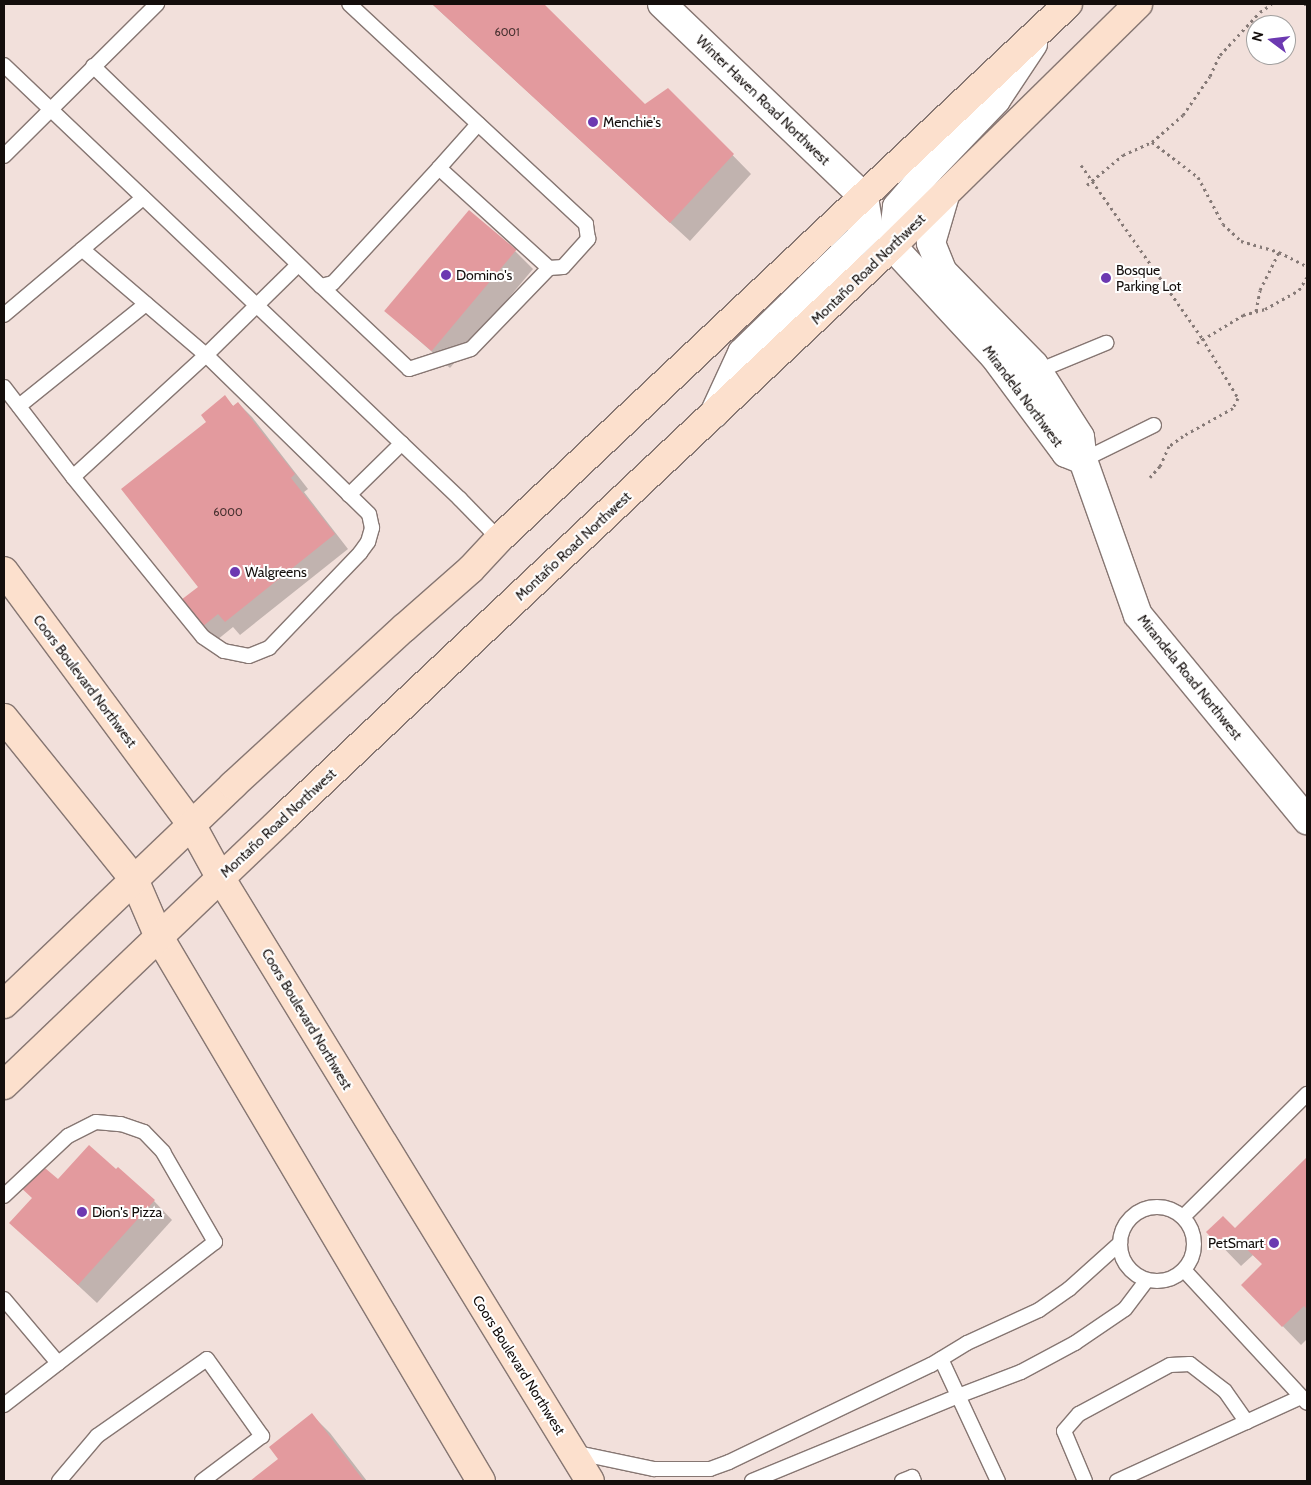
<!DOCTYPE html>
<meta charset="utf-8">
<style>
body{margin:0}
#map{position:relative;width:1311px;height:1485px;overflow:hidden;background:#f2e0db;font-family:Cabin,sans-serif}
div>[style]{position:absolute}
.shadow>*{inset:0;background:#0003}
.building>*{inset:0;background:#e39a9e;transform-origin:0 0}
.path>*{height:3px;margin-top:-1.5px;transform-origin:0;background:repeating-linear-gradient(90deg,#867a77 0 2.5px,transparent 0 6.5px)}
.roads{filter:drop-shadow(1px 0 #867672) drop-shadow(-1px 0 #867672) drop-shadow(0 1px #867672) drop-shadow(0 -1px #867672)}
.lane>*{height:14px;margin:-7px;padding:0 7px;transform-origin:7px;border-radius:7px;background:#fff}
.lane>.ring{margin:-7px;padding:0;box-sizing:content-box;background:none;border:14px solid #fff;border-radius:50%}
.street>*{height:28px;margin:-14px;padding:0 14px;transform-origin:14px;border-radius:14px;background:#fff}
.secondary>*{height:28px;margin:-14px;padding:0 14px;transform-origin:14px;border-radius:14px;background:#fff}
.primary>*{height:28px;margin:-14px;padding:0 14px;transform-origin:14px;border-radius:14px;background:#fce0cd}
.dots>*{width:14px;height:14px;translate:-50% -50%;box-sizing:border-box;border:2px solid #fff;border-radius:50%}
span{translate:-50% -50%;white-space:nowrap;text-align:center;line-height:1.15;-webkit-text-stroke:4px #fff;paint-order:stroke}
.number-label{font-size:11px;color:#483130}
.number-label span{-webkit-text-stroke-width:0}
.street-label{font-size:14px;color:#140e0c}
.poi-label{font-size:14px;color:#140e0c}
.left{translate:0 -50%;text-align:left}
.right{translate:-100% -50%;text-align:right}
.frame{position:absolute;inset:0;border:5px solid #140e0c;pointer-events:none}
.north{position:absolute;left:1246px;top:15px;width:50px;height:50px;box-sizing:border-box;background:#fff;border:1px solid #a19f9e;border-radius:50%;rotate:285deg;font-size:14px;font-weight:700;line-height:20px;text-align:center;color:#140e0c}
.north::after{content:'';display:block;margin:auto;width:18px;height:22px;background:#6c39b1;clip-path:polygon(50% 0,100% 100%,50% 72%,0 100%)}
</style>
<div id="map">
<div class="shadow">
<i style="clip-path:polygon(432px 4px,542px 4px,645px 106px,668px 89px,751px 174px,690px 241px)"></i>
<i style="clip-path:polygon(515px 251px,533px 269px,450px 368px,386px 311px)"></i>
<i style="clip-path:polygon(225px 397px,234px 407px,238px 403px,252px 417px,308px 489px,304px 492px,348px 549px,240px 635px,233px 627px,217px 640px,203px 626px,200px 587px,208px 422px)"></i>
<i style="clip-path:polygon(1307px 1159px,1307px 1339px,1301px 1345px,1243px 1285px,1263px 1264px,1253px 1255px,1241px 1266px,1208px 1232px,1235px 1230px)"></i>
<i style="clip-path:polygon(116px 1171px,154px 1201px,172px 1220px,97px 1303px,11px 1223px,58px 1181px)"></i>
<i style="clip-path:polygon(312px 1415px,330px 1433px,367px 1481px,252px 1481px,280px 1460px)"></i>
</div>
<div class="building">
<i style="clip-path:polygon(432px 4px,544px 4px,645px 104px,668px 88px,734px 154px,670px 223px)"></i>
<i style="left:469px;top:210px;width:62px;height:132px;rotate:40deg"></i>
<i style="clip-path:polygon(225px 395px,233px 406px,238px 402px,295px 474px,291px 478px,335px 534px,225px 622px,218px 614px,202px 627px,181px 600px,198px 587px,121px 489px,206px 422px,201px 415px)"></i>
<i style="clip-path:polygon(89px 1145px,116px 1169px,118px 1167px,155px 1200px,78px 1285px,9px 1223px,32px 1198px,18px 1185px,39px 1163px,58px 1179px)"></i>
<i style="clip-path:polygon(1307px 1157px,1307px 1309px,1304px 1306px,1282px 1327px,1241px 1285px,1262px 1264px,1234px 1237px,1221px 1248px,1206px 1232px,1223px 1216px,1235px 1228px)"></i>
<i style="clip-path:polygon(312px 1413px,364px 1481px,250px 1481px,278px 1459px,269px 1447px)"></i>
</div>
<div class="path">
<i style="left:1304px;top:4px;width:3px"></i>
<i style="left:1152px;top:142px;width:41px;rotate:-41.1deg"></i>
<i style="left:1183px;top:115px;width:47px;rotate:-55.3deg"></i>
<i style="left:1210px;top:76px;width:23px;rotate:-65deg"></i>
<i style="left:1220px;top:55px;width:59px;rotate:-47.1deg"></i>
<i style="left:1260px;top:12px;width:14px;rotate:-34deg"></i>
<i style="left:1081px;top:165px;width:211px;rotate:55deg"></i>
<i style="left:1202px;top:338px;width:70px;rotate:59deg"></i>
<i style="left:1238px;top:398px;width:11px;rotate:117deg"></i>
<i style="left:1233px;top:408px;width:57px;rotate:150.8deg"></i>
<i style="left:1183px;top:436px;width:17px;rotate:144deg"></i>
<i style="left:1169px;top:446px;width:22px;rotate:114deg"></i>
<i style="left:1160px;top:466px;width:15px;rotate:132deg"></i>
<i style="left:1087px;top:185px;width:47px;rotate:-39.8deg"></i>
<i style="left:1123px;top:155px;width:32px;rotate:-24deg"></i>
<i style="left:1152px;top:142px;width:58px;rotate:37.3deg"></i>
<i style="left:1198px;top:177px;width:53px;rotate:62deg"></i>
<i style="left:1223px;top:224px;width:25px;rotate:43deg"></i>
<i style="left:1241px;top:241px;width:40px;rotate:16deg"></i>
<i style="left:1279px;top:252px;width:31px;rotate:27deg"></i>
<i style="left:1256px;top:311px;width:21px;rotate:-79deg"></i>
<i style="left:1260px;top:290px;width:42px;rotate:-63.4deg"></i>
<i style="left:1197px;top:343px;width:54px;rotate:-31.3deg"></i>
<i style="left:1243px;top:315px;width:23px;rotate:-15deg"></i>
<i style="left:1265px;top:309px;width:39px;rotate:-29deg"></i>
<i style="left:1299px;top:290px;width:15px;rotate:-58deg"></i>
</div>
<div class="roads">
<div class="lane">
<i style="left:4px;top:65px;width:630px;rotate:43.58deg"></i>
<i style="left:460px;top:499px;width:56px;rotate:45.7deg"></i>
<i style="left:93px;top:66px;width:317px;rotate:44deg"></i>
<i style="left:321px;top:286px;width:12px;rotate:-14deg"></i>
<i style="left:333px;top:283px;width:156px;rotate:-47.3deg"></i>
<i style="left:439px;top:168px;width:149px;rotate:42.3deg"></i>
<i style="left:549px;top:268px;width:14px;rotate:-4deg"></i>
<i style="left:563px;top:267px;width:38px;rotate:-48deg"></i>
<i style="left:588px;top:239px;width:15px;rotate:-98deg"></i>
<i style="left:586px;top:224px;width:323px;rotate:-137.1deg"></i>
<i style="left:4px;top:156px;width:216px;rotate:-44.8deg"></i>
<i style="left:439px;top:168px;width:59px;rotate:-48.4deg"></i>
<i style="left:321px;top:286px;width:121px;rotate:43.3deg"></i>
<i style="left:409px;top:369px;width:65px;rotate:-17.9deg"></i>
<i style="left:471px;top:349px;width:112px;rotate:-46.1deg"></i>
<i style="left:4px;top:315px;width:182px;rotate:-40.1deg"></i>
<i style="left:1038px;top:371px;width:74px;rotate:-22.4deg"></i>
<i style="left:4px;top:387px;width:113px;rotate:52.5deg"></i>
<i style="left:73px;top:477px;width:206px;rotate:50.9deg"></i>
<i style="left:203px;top:637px;width:25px;rotate:34deg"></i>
<i style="left:224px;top:651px;width:25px;rotate:11deg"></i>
<i style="left:249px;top:656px;width:22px;rotate:-22deg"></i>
<i style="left:269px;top:648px;width:132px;rotate:-46.2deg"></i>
<i style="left:360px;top:553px;width:14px;rotate:-54deg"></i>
<i style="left:368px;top:542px;width:15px;rotate:-74deg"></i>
<i style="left:372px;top:528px;width:14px;rotate:-102deg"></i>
<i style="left:369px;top:514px;width:228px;rotate:-135.7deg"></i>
<i style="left:206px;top:355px;width:163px;rotate:-139.5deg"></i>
<i style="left:19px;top:406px;width:163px;rotate:-38.8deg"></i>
<i style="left:1083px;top:460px;width:79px;rotate:-26.2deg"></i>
<i style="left:73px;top:477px;width:180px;rotate:-42.5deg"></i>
<i style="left:206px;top:355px;width:129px;rotate:-44.4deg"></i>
<i style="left:349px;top:495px;width:74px;rotate:-44.5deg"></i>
<i style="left:4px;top:1196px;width:88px;rotate:-43.2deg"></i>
<i style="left:68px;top:1136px;width:31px;rotate:-27deg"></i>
<i style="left:96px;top:1122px;width:25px;rotate:5deg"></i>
<i style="left:121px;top:1124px;width:24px;rotate:19deg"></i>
<i style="left:144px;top:1132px;width:28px;rotate:46deg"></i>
<i style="left:163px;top:1152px;width:104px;rotate:60deg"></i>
<i style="left:215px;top:1242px;width:267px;rotate:142.3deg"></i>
<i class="ring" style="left:1120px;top:1207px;width:60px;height:60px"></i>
<i style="left:1183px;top:1217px;width:175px;rotate:-44.8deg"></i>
<i style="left:1184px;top:1270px;width:181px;rotate:47.2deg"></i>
<i style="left:4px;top:1299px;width:84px;rotate:49.8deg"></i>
<i style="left:941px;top:1359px;width:135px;rotate:65deg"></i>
<i style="left:573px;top:1452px;width:83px;rotate:11.9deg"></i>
<i style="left:654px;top:1469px;width:56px"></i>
<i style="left:710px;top:1469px;width:20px;rotate:-20deg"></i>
<i style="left:729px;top:1462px;width:224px;rotate:-25.7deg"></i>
<i style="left:931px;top:1365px;width:42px;rotate:-31.4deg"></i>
<i style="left:967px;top:1343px;width:79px;rotate:-24.6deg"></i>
<i style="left:1039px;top:1310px;width:37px;rotate:-35deg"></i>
<i style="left:1069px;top:1289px;width:69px;rotate:-42deg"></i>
<i style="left:59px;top:1481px;width:59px;rotate:-49.8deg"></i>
<i style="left:97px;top:1436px;width:134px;rotate:-35deg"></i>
<i style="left:207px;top:1359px;width:95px;rotate:54.5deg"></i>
<i style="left:262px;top:1436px;width:75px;rotate:143.1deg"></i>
<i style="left:752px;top:1481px;width:223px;rotate:-22.4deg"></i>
<i style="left:958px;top:1396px;width:67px;rotate:-20.9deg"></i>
<i style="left:1021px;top:1372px;width:61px;rotate:-28.2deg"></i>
<i style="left:1075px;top:1343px;width:60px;rotate:-34.2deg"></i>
<i style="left:1125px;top:1309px;width:36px;rotate:-53deg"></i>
<i style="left:902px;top:1481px;width:11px;rotate:-22deg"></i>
<i style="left:912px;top:1477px;width:4px;rotate:63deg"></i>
<i style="left:1085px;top:1481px;width:54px;rotate:-112.8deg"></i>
<i style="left:1064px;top:1431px;width:23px;rotate:-49deg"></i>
<i style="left:1079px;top:1414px;width:103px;rotate:-28.3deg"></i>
<i style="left:1170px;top:1365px;width:20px;rotate:-3deg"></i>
<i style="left:1190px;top:1364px;width:44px;rotate:37.6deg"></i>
<i style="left:1225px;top:1391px;width:38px;rotate:55deg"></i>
<i style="left:1117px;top:1481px;width:202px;rotate:-24.5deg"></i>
</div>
<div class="street">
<i style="left:1033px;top:44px;width:67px;rotate:123.5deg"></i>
<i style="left:996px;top:100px;width:97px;rotate:133.7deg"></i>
<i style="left:929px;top:170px;width:49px;rotate:130.9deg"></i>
<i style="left:897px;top:207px;width:39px;rotate:97deg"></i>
<i style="left:892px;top:246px;width:150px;rotate:47.2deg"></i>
<i style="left:994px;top:356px;width:121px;rotate:53.4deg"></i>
<i style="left:1066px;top:453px;width:18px;rotate:22deg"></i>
<i style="left:945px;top:195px;width:50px;rotate:106.3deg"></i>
<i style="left:931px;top:243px;width:31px;rotate:68deg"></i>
<i style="left:943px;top:272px;width:130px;rotate:45.6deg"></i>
<i style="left:1034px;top:365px;width:85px;rotate:57.4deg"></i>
<i style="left:1080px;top:437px;width:23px;rotate:83deg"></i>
<i style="left:1083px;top:460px;width:164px;rotate:70.5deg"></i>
<i style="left:1138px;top:615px;width:266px;rotate:50.5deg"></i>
</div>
<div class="secondary">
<i style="left:662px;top:4px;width:279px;rotate:43.7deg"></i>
<i style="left:864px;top:197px;width:32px;rotate:81deg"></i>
<i style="left:869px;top:229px;width:177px;rotate:135.7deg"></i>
<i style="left:742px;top:353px;width:67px;rotate:114.7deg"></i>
</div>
<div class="primary">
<i style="left:4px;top:571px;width:315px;rotate:53.5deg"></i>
<i style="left:191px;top:824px;width:60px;rotate:61.3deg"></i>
<i style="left:220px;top:877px;width:708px;rotate:58.51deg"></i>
<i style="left:4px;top:718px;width:207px;rotate:51.1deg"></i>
<i style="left:134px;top:879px;width:63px;rotate:66.7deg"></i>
<i style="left:159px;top:937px;width:632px;rotate:59.38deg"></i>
<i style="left:4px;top:1004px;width:317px;rotate:-43.7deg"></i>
<i style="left:233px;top:785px;width:232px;rotate:-42.6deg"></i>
<i style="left:404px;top:628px;width:89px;rotate:-41.4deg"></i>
<i style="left:471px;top:569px;width:41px;rotate:-47deg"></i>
<i style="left:499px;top:539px;width:781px;rotate:-43.24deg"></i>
<i style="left:4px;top:1085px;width:383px;rotate:-43.7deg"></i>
<i style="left:281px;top:820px;width:838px;rotate:-43.21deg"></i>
<i style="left:892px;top:246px;width:345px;rotate:-44.5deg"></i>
</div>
</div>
<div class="dots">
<i style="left:593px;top:122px;background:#6c39b1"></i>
<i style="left:446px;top:275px;background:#6c39b1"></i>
<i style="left:1106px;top:278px;background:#6c39b1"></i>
<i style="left:235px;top:572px;background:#6c39b1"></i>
<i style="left:82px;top:1212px;background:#6c39b1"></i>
<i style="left:1274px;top:1243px;background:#6c39b1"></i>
</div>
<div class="number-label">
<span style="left:507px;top:32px">6001</span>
<span style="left:228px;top:512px">6000</span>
</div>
<div class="street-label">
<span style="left:763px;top:100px;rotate:44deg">Winter Haven Road Northwest</span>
<span style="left:868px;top:269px;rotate:-44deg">Montaño Road Northwest</span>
<span style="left:1023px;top:396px;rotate:53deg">Mirandela Northwest</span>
<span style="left:573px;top:546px;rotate:-43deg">Montaño Road Northwest</span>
<span style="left:1190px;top:677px;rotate:51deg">Mirandela Road Northwest</span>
<span style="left:85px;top:681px;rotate:53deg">Coors Boulevard Northwest</span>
<span style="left:278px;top:823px;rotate:-43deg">Montaño Road Northwest</span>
<span style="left:307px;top:1019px;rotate:59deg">Coors Boulevard Northwest</span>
<span style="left:519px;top:1365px;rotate:58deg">Coors Boulevard Northwest</span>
</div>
<div class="poi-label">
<span class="left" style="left:603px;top:122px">Menchie's</span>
<span class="left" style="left:1116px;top:278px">Bosque<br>Parking Lot</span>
<span class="left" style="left:456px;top:275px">Domino's</span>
<span class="left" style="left:245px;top:572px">Walgreens</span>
<span class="left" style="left:92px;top:1212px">Dion's Pizza</span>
<span class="right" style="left:1264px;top:1243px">PetSmart</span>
</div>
<div class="frame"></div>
<div class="north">N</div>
</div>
